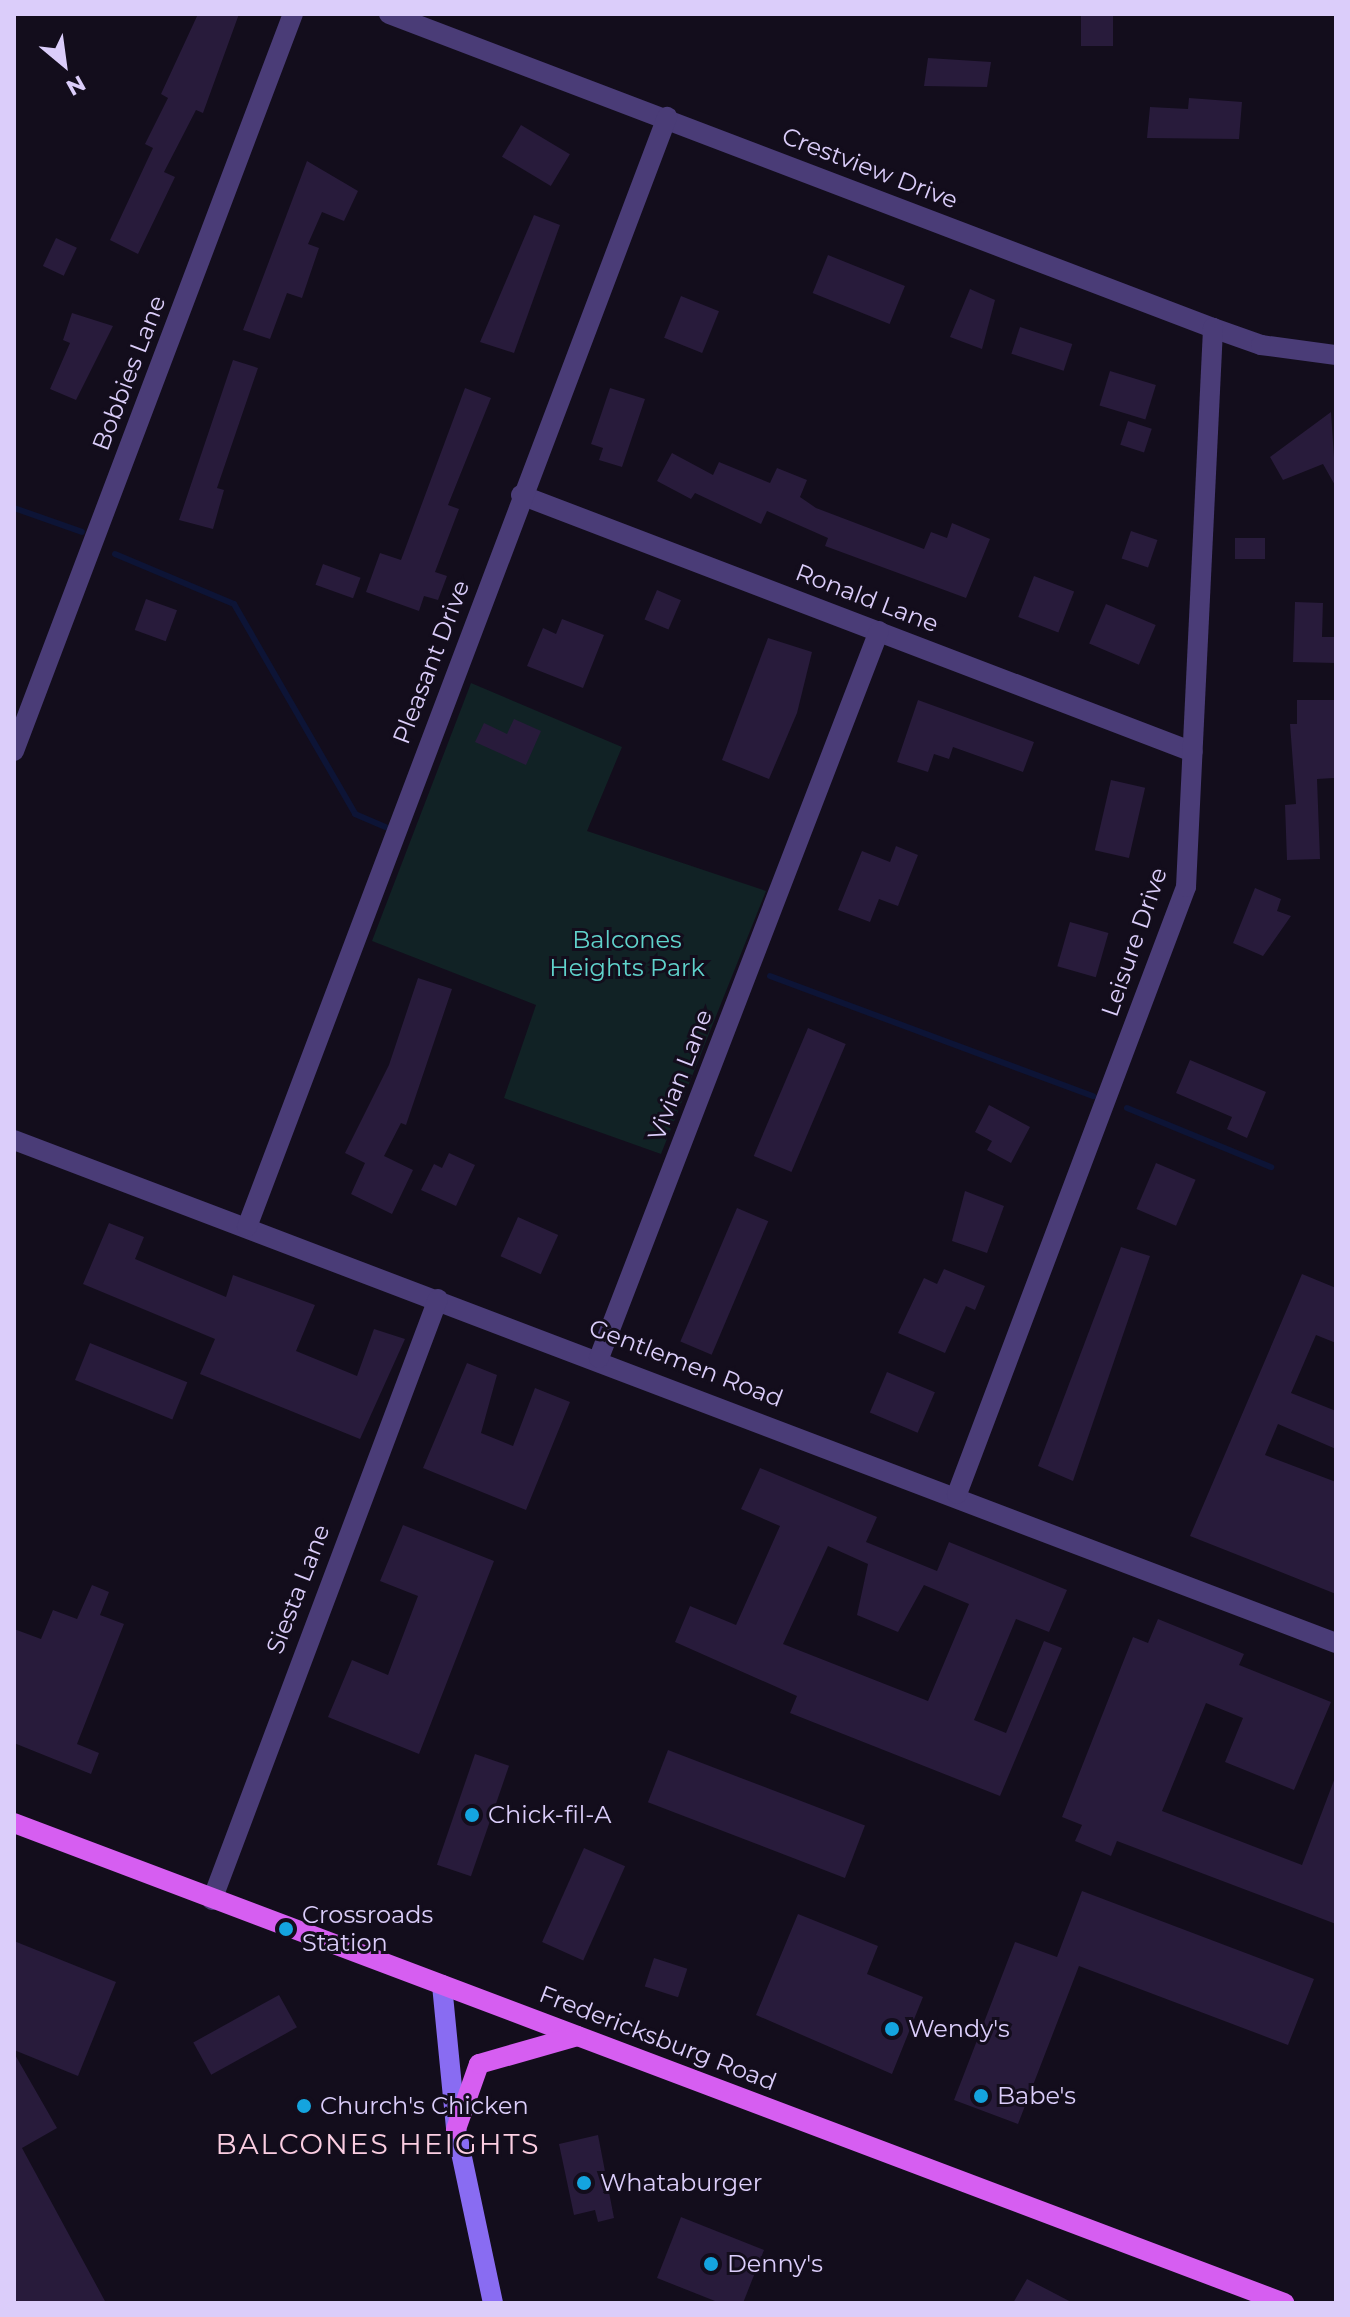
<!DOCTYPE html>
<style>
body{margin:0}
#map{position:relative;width:1350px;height:2317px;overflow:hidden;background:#130d1c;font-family:Montserrat,sans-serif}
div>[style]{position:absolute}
.green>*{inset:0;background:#112225}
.stream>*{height:6px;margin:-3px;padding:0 3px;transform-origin:3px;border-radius:3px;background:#0d1436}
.building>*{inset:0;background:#281b3b;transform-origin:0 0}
.street>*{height:20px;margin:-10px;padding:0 10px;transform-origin:10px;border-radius:10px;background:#4a3c77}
.secondary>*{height:20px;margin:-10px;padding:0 10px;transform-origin:10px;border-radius:10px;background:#896cf2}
.primary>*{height:20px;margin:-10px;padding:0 10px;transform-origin:10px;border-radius:10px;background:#d65ef1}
.dots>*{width:22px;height:22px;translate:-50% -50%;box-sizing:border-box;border:4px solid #130d1c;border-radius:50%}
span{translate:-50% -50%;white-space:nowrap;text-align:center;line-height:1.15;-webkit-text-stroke:6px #130d1c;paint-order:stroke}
.street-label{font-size:24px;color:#dbcdfa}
.park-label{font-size:24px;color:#60d3cc}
.poi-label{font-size:24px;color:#dbcdfa}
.left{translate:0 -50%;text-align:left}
.quarter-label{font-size:28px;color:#fbcee2;letter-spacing:2px}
.frame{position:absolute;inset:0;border:16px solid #dbcdfa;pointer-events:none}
.north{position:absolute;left:24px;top:24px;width:80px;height:80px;-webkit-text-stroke:6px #130d1c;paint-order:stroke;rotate:151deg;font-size:22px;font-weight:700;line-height:32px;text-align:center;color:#dbcdfa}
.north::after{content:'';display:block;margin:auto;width:28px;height:36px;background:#dbcdfa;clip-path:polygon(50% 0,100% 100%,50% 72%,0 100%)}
</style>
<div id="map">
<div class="green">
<i style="clip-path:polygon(471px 683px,622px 747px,587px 831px,766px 891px,661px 1154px,504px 1098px,536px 1005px,372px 941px)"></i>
</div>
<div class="stream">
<i style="left:14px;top:508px;width:72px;rotate:19.4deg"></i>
<i style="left:115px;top:554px;width:129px;rotate:22.8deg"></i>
<i style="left:234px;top:604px;width:242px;rotate:60deg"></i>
<i style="left:355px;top:814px;width:33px;rotate:23deg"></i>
<i style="left:770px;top:976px;width:345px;rotate:20.4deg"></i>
<i style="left:1127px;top:1108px;width:156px;rotate:22.3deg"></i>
</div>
<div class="building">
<i style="clip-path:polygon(198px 14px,239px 14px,203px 113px,196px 110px,164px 172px,175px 177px,138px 254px,110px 240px,153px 148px,145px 144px,168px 98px,161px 94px)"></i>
<i style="left:1081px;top:14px;width:32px;height:32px"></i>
<i style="clip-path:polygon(928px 58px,991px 62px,987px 87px,924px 86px)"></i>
<i style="clip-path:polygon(1189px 98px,1242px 102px,1239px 139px,1147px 138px,1150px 107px,1188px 109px)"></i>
<i style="left:521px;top:125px;width:57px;height:37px;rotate:31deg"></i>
<i style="clip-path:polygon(307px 161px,358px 191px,344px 221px,322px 212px,308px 244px,319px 248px,302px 298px,287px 293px,270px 339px,243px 330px)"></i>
<i style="clip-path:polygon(534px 215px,560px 225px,514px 353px,480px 342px)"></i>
<i style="left:56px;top:238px;width:23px;height:31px;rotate:25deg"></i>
<i style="left:828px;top:255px;width:83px;height:41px;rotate:22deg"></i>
<i style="clip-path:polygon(970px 289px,995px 300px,982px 349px,950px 337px)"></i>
<i style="left:681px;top:296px;width:41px;height:45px;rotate:22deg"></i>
<i style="clip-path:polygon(72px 313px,113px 326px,76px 400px,50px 389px,70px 343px,63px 340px)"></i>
<i style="left:1020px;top:327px;width:55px;height:28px;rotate:18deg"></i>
<i style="clip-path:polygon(233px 360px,258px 368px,217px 488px,224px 490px,213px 529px,179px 520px)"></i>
<i style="left:1110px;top:371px;width:48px;height:36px;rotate:17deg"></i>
<i style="clip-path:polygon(465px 388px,491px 398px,448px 505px,459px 509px,435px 572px,447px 576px,438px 600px,424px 596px,419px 611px,366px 592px,380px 553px,401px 560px)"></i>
<i style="clip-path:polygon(610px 388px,645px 399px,622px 467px,599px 460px,603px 448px,591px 444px)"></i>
<i style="clip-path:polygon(1331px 412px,1336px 487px,1323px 464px,1283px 480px,1270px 457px)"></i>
<i style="left:1128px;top:421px;width:25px;height:25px;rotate:18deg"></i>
<i style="clip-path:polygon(672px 453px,713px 475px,719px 462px,770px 483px,777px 468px,807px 480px,800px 497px,816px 508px,924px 549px,931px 532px,947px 538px,952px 523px,990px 539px,966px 598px,825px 546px,828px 538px,767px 511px,761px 524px,695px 493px,691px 499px,657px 481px)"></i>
<i style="left:1131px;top:531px;width:28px;height:29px;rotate:19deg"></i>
<i style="left:1265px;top:538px;width:21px;height:30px;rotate:90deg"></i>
<i style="left:323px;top:564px;width:40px;height:22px;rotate:20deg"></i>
<i style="left:1034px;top:576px;width:43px;height:44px;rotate:21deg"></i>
<i style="left:657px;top:590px;width:26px;height:32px;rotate:23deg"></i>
<i style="left:146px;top:599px;width:33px;height:33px;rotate:20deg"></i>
<i style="clip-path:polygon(1295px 602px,1323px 603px,1322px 637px,1336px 637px,1336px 663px,1293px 662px)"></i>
<i style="left:1106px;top:604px;width:54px;height:43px;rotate:23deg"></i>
<i style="clip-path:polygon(562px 619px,604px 635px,583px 688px,527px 666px,543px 628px,556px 634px)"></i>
<i style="clip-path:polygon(768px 638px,812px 652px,797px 713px,769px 779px,722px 760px)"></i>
<i style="clip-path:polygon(918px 700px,1034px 742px,1023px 772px,953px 747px,949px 759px,934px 754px,928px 772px,897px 762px)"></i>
<i style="clip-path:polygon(1297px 700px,1334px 700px,1334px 778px,1317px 779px,1320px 859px,1287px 860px,1285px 805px,1296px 804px,1290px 724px,1297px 724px)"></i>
<i style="clip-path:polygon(514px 719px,541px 731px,526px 765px,475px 742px,484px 723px,507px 734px)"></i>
<i style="left:1111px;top:780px;width:35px;height:72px;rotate:13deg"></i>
<i style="clip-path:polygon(896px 846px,918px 855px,898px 906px,879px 899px,870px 922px,838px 910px,862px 851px,890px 862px)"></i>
<i style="clip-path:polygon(1255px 888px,1281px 899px,1277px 911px,1291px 916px,1263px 956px,1233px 943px)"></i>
<i style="left:1070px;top:922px;width:40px;height:46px;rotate:16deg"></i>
<i style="clip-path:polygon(418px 978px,452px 989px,406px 1125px,401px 1123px,384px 1156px,413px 1170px,392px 1214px,351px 1194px,365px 1163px,345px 1153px,389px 1065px)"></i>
<i style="left:808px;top:1028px;width:41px;height:139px;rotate:23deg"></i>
<i style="clip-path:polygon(1190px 1060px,1266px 1092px,1247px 1138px,1227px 1129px,1232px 1117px,1176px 1093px)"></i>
<i style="clip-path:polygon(989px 1105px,1030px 1127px,1011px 1163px,987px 1150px,992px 1141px,975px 1132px)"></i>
<i style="clip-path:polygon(449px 1153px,475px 1165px,456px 1206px,421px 1190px,434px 1164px,442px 1168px)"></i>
<i style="left:1156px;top:1163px;width:43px;height:50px;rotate:23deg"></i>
<i style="clip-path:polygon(965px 1191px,1004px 1206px,987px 1253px,952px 1241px)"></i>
<i style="left:737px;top:1208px;width:34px;height:145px;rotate:23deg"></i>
<i style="left:518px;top:1217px;width:44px;height:43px;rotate:24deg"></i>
<i style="clip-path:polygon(109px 1223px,144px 1237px,135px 1259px,226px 1297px,233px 1275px,315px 1305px,296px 1351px,357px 1376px,374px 1329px,405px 1339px,360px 1439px,200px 1374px,215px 1339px,83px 1284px)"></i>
<i style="clip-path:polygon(1121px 1247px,1150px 1256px,1073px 1481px,1038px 1466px)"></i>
<i style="clip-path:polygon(944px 1269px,985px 1286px,975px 1310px,966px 1306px,945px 1353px,898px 1333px,924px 1278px,937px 1284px)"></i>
<i style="clip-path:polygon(1302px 1274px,1336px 1288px,1336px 1343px,1316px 1335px,1291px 1393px,1336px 1411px,1336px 1449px,1278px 1424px,1265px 1455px,1336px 1482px,1336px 1594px,1190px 1536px)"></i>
<i style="left:90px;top:1343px;width:105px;height:40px;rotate:22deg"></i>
<i style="clip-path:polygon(467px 1363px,497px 1375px,481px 1433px,513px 1446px,535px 1388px,570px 1402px,526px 1510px,423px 1468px)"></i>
<i style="left:887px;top:1372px;width:52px;height:44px;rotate:23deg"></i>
<i style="clip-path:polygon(evenodd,760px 1468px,877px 1517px,866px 1542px,937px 1571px,949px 1542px,1067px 1590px,1049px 1632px,1016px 1619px,974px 1720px,1006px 1733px,1044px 1641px,1062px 1648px,1000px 1796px,790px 1713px,797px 1696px,675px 1642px,690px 1606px,736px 1625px,780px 1526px,741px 1509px,760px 1468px,828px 1546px,868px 1564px,857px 1615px,898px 1632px,924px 1585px,969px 1604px,928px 1701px,783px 1644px,828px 1546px)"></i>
<i style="clip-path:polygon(403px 1525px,494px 1561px,419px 1754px,328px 1717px,352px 1660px,388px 1675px,418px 1596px,380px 1581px)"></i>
<i style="clip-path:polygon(92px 1585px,109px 1592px,100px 1615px,124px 1624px,77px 1744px,99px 1753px,91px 1774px,14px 1743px,14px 1629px,41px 1639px,53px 1610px,77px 1619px)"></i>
<i style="clip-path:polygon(1158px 1619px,1244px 1654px,1239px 1665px,1331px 1702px,1294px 1790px,1225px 1762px,1243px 1718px,1206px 1703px,1162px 1811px,1302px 1865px,1336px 1775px,1336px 1924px,1117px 1841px,1111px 1856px,1075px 1841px,1082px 1825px,1062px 1817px,1133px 1637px,1148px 1643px)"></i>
<i style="left:668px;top:1750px;width:211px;height:56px;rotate:21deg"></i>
<i style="left:475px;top:1754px;width:36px;height:117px;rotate:19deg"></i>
<i style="left:584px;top:1848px;width:45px;height:103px;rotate:24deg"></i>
<i style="clip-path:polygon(1082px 1891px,1314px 1979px,1288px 2045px,1079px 1966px,1018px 2124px,954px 2100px,1015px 1942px,1057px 1957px)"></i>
<i style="clip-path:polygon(798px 1914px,878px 1946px,867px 1974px,923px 1997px,892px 2074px,756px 2015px)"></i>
<i style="clip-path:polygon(14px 1941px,116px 1982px,78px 2076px,14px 2050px)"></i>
<i style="left:654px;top:1958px;width:35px;height:30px;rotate:18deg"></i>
<i style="left:279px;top:1995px;width:37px;height:98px;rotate:61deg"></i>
<i style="clip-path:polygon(14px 2053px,57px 2128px,22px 2148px,106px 2303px,14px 2303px)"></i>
<i style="clip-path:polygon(598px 2135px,614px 2218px,598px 2222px,595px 2210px,574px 2215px,559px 2144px)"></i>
<i style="clip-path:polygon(681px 2217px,764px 2250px,743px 2303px,720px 2303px,657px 2278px)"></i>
<i style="clip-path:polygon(1027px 2279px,1073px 2303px,1013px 2303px)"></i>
</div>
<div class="street">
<i style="left:389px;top:14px;width:882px;rotate:20.86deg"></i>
<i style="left:1213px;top:328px;width:51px;rotate:19.5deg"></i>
<i style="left:1261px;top:345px;width:76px;rotate:7.6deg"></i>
<i style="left:521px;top:495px;width:719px;rotate:20.93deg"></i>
<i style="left:14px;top:751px;width:788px;rotate:-69.27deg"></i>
<i style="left:14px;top:1140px;width:1414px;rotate:20.83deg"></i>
<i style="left:247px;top:1227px;width:1187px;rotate:-69.27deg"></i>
<i style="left:599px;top:1358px;width:779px;rotate:-68.94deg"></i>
<i style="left:957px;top:1494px;width:649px;rotate:-69.33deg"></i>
<i style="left:1186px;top:887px;width:560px;rotate:-87.23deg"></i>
<i style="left:212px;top:1900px;width:642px;rotate:-69.39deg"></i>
</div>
<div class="secondary">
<i style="left:442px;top:1985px;width:145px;rotate:84.4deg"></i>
<i style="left:456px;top:2129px;width:178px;rotate:78deg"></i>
</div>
<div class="primary">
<i style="left:14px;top:1823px;width:1358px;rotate:20.7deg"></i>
<i style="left:456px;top:2129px;width:69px;rotate:-70.5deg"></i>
<i style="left:479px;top:2064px;width:102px;rotate:-15.9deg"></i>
</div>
<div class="dots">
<i style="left:472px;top:1815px;background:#14a4df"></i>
<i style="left:286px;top:1929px;background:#14a4df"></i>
<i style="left:892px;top:2029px;background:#14a4df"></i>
<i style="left:981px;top:2096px;background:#14a4df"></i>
<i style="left:304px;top:2106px;background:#14a4df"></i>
<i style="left:584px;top:2183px;background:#14a4df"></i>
<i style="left:711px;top:2264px;background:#14a4df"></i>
</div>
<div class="street-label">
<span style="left:870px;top:168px;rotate:21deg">Crestview Drive</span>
<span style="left:129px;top:373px;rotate:-69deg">Bobbies Lane</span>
<span style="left:867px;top:598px;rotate:21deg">Ronald Lane</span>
<span style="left:431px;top:662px;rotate:-69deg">Pleasant Drive</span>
<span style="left:1134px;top:942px;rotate:-71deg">Leisure Drive</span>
<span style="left:680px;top:1075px;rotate:-69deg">Vivian Lane</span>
<span style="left:686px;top:1363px;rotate:21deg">Gentlemen Road</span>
<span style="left:298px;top:1589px;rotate:-69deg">Siesta Lane</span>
<span style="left:658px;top:2038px;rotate:21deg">Fredericksburg Road</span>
</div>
<div class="park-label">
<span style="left:627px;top:954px">Balcones<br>Heights Park</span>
</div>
<div class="poi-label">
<span class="left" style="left:488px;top:1815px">Chick-fil-A</span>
<span class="left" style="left:302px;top:1929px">Crossroads<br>Station</span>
<span class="left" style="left:908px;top:2029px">Wendy's</span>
<span class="left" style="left:997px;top:2096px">Babe's</span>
<span class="left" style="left:320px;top:2106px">Church's Chicken</span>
<span class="left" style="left:600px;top:2183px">Whataburger</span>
<span class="left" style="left:727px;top:2264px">Denny's</span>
</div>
<div class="quarter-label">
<span style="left:378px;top:2144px">BALCONES HEIGHTS</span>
</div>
<div class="frame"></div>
<div class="north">N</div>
</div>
